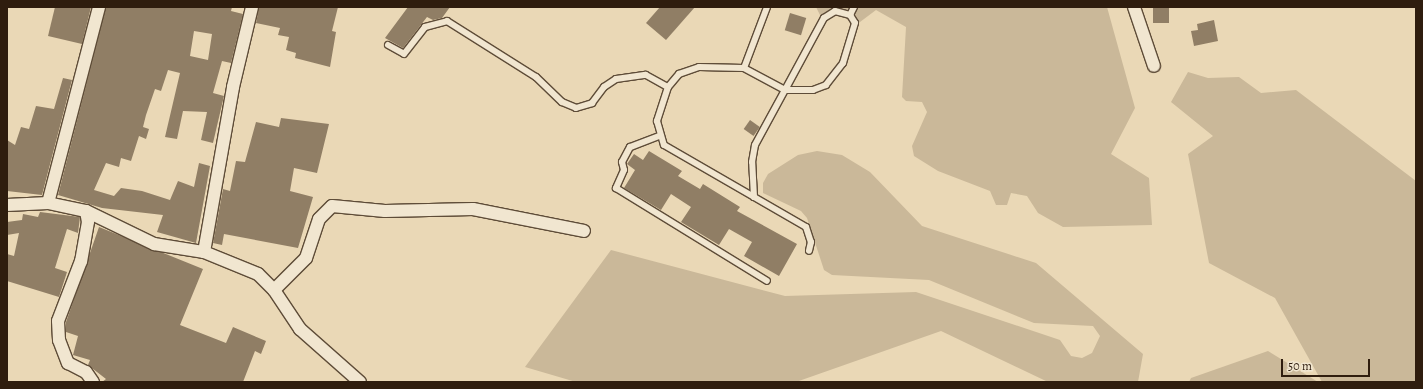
<!DOCTYPE html>
<style>
body{margin:0}
#map{position:relative;width:1423px;height:389px;overflow:hidden;background:#ead8b6;font-family:Alegreya,serif}
div>[style]{position:absolute}
.green>*{inset:0;background:#cab899}
.building>*{inset:0;background:#907e65;transform-origin:0 0}
.roads{filter:drop-shadow(1px 0 #5e4c38) drop-shadow(-1px 0 #5e4c38) drop-shadow(0 1px #5e4c38) drop-shadow(0 -1px #5e4c38)}
.service>*{height:6px;margin:-3px;padding:0 3px;transform-origin:3px;border-radius:3px;background:#f1e6d0}
.minor>*{height:12px;margin:-6px;padding:0 6px;transform-origin:6px;border-radius:6px;background:#f1e6d0}
span{translate:-50% -50%;white-space:nowrap;text-align:center;line-height:1.15;-webkit-text-stroke:3px #f1e6d0;paint-order:stroke}
.frame{position:absolute;inset:0;border:8px solid #2f1d0e;pointer-events:none}
.scale{position:absolute;left:1281px;top:359px;width:89px;height:18px;box-sizing:border-box;border:2px solid #2f1d0e;border-top:0;padding-left:5px;font-size:12px;line-height:14px;white-space:nowrap;color:#2f1d0e;-webkit-text-stroke:3px #f1e6d0;paint-order:stroke}
</style>
<div id="map">
<div class="green">
<i style="clip-path:polygon(816px 7px,1107px 7px,1135px 108px,1111px 154px,1149px 178px,1152px 225px,1063px 227px,1038px 213px,1027px 196px,1011px 193px,1007px 205px,996px 205px,990px 191px,938px 171px,914px 156px,912px 146px,927px 112px,922px 102px,906px 101px,902px 97px,906px 27px,876px 10px,856px 25px,837px 13px,823px 21px)"></i>
<i style="clip-path:polygon(1188px 72px,1208px 78px,1239px 77px,1261px 93px,1296px 90px,1416px 181px,1416px 382px,1322px 382px,1275px 298px,1209px 263px,1188px 154px,1213px 136px,1171px 102px)"></i>
<i style="clip-path:polygon(817px 151px,842px 155px,870px 172px,922px 226px,1036px 263px,1143px 354px,1138px 382px,1048px 382px,941px 331px,796px 382px,576px 382px,525px 367px,611px 250px,785px 296px,916px 292px,1060px 340px,1071px 356px,1082px 358px,1092px 353px,1100px 336px,1093px 326px,1034px 323px,929px 280px,832px 275px,824px 270px,807px 218px,801px 211px,763px 193px,763px 183px,768px 174px,798px 155px)"></i>
<i style="clip-path:polygon(1268px 351px,1318px 382px,1189px 382px,1191px 378px)"></i>
</div>
<div class="building">
<i style="clip-path:polygon(55px 7px,91px 7px,82px 44px,48px 36px)"></i>
<i style="clip-path:polygon(evenodd,106px 7px,232px 7px,231px 11px,243px 14px,231px 63px,222px 61px,213px 93px,224px 96px,213px 143px,201px 140px,207px 112px,183px 111px,177px 139px,165px 137px,180px 73px,168px 70px,161px 91px,155px 89px,146px 115px,143px 127px,149px 129px,146px 139px,139px 136px,131px 161px,121px 158px,119px 167px,106px 163px,94px 190px,114px 196px,121px 188px,142px 191px,170px 200px,178px 181px,194px 187px,199px 163px,210px 166px,196px 243px,157px 232px,163px 215px,102px 208px,58px 195px,106px 7px,194px 31px,212px 34px,208px 60px,190px 56px,194px 31px)"></i>
<i style="clip-path:polygon(259px 7px,338px 7px,332px 31px,336px 32px,330px 67px,295px 58px,296px 53px,286px 50px,289px 37px,278px 35px,280px 28px,256px 23px)"></i>
<i style="clip-path:polygon(408px 7px,450px 7px,442px 18px,433px 20px,427px 17px,403px 48px,385px 38px)"></i>
<i style="clip-path:polygon(660px 7px,695px 7px,666px 40px,646px 23px)"></i>
<i style="left:1153px;top:7px;width:16px;height:16px"></i>
<i style="left:790px;top:13px;width:17px;height:18px;rotate:17deg"></i>
<i style="clip-path:polygon(1214px 20px,1218px 41px,1194px 46px,1191px 31px,1198px 30px,1197px 24px)"></i>
<i style="clip-path:polygon(63px 78px,72px 80px,42px 195px,7px 191px,7px 140px,15px 145px,21px 127px,29px 129px,36px 106px,54px 109px)"></i>
<i style="clip-path:polygon(281px 118px,329px 124px,317px 173px,294px 168px,290px 191px,313px 197px,298px 248px,224px 234px,222px 245px,213px 243px,223px 189px,230px 191px,236px 161px,245px 162px,256px 122px,279px 127px)"></i>
<i style="left:750px;top:120px;width:12px;height:11px;rotate:35deg"></i>
<i style="clip-path:polygon(649px 151px,682px 171px,678px 176px,700px 189px,703px 184px,740px 207px,737px 211px,797px 244px,779px 276px,744px 256px,752px 242px,729px 229px,719px 245px,681px 222px,691px 207px,671px 194px,661px 210px,624px 188px,635px 170px,627px 164px,634px 154px,643px 160px)"></i>
<i style="clip-path:polygon(40px 212px,80px 217px,78px 233px,67px 229px,55px 268px,67px 272px,59px 297px,7px 281px,7px 254px,14px 256px,19px 233px,7px 235px,7px 222px,22px 220px,23px 214px,38px 217px)"></i>
<i style="clip-path:polygon(99px 227px,203px 269px,180px 325px,226px 343px,233px 327px,266px 341px,261px 354px,255px 351px,243px 382px,102px 382px,106px 379px,88px 365px,90px 360px,73px 355px,78px 336px,66px 332px,66px 322px)"></i>
</div>
<div class="roads">
<div class="service">
<i style="left:850px;top:15px;width:9px;rotate:-63deg"></i>
<i style="left:388px;top:45px;width:18px;rotate:29deg"></i>
<i style="left:404px;top:54px;width:34px;rotate:-52deg"></i>
<i style="left:425px;top:27px;width:23px;rotate:-15deg"></i>
<i style="left:447px;top:21px;width:105px;rotate:32.2deg"></i>
<i style="left:536px;top:77px;width:36px;rotate:44deg"></i>
<i style="left:562px;top:102px;width:15px;rotate:23deg"></i>
<i style="left:576px;top:108px;width:17px;rotate:-17deg"></i>
<i style="left:592px;top:103px;width:20px;rotate:-53deg"></i>
<i style="left:604px;top:87px;width:14px;rotate:-34deg"></i>
<i style="left:616px;top:79px;width:30px;rotate:-8deg"></i>
<i style="left:646px;top:75px;width:25px;rotate:29deg"></i>
<i style="left:744px;top:68px;width:65px;rotate:-69.3deg"></i>
<i style="left:659px;top:136px;width:31px;rotate:159deg"></i>
<i style="left:630px;top:147px;width:17px;rotate:118deg"></i>
<i style="left:622px;top:162px;width:8px;rotate:76deg"></i>
<i style="left:624px;top:170px;width:20px;rotate:114deg"></i>
<i style="left:616px;top:188px;width:177px;rotate:31.6deg"></i>
<i style="left:754px;top:197px;width:35px;rotate:-93deg"></i>
<i style="left:752px;top:162px;width:17px;rotate:-80deg"></i>
<i style="left:755px;top:145px;width:63px;rotate:-61.4deg"></i>
<i style="left:785px;top:90px;width:82px;rotate:-61.6deg"></i>
<i style="left:824px;top:18px;width:13px;rotate:-32deg"></i>
<i style="left:835px;top:11px;width:16px;rotate:15deg"></i>
<i style="left:850px;top:15px;width:9px;rotate:58deg"></i>
<i style="left:855px;top:23px;width:42px;rotate:106.7deg"></i>
<i style="left:843px;top:63px;width:28px;rotate:128deg"></i>
<i style="left:826px;top:85px;width:14px;rotate:159deg"></i>
<i style="left:813px;top:90px;width:28px;rotate:180deg"></i>
<i style="left:785px;top:90px;width:47px;rotate:-151.8deg"></i>
<i style="left:744px;top:68px;width:45px;rotate:-178.7deg"></i>
<i style="left:699px;top:67px;width:21px;rotate:161deg"></i>
<i style="left:679px;top:74px;width:17px;rotate:130deg"></i>
<i style="left:668px;top:87px;width:36px;rotate:108deg"></i>
<i style="left:657px;top:121px;width:25px;rotate:74deg"></i>
<i style="left:664px;top:145px;width:164px;rotate:30deg"></i>
<i style="left:806px;top:227px;width:16px;rotate:72deg"></i>
<i style="left:811px;top:242px;width:9px;rotate:103deg"></i>
</div>
<div class="minor">
<i style="left:1134px;top:7px;width:62px;rotate:71.3deg"></i>
<i style="left:48px;top:203px;width:203px;rotate:-75.4deg"></i>
<i style="left:7px;top:205px;width:41px;rotate:-2.8deg"></i>
<i style="left:48px;top:203px;width:39px;rotate:12deg"></i>
<i style="left:86px;top:211px;width:11px;rotate:80deg"></i>
<i style="left:88px;top:222px;width:40px;rotate:100deg"></i>
<i style="left:81px;top:261px;width:64px;rotate:111deg"></i>
<i style="left:58px;top:321px;width:19px;rotate:87deg"></i>
<i style="left:59px;top:340px;width:25px;rotate:69deg"></i>
<i style="left:68px;top:363px;width:20px;rotate:27deg"></i>
<i style="left:86px;top:372px;width:12px;rotate:55deg"></i>
<i style="left:86px;top:211px;width:76px;rotate:25.9deg"></i>
<i style="left:154px;top:244px;width:51px;rotate:9.1deg"></i>
<i style="left:204px;top:252px;width:58px;rotate:22.2deg"></i>
<i style="left:258px;top:274px;width:23px;rotate:45deg"></i>
<i style="left:274px;top:290px;width:47px;rotate:56.3deg"></i>
<i style="left:300px;top:329px;width:80px;rotate:41.5deg"></i>
<i style="left:204px;top:252px;width:168px;rotate:-80deg"></i>
<i style="left:233px;top:87px;width:82px;rotate:-76.6deg"></i>
<i style="left:274px;top:290px;width:45px;rotate:-45deg"></i>
<i style="left:306px;top:258px;width:41px;rotate:-71.6deg"></i>
<i style="left:319px;top:219px;width:18px;rotate:-45deg"></i>
<i style="left:332px;top:206px;width:53px;rotate:5.4deg"></i>
<i style="left:385px;top:211px;width:88px;rotate:-1.3deg"></i>
<i style="left:473px;top:209px;width:113px;rotate:11.2deg"></i>
</div>
</div>
<div class="frame"></div>
<div class="scale">50 m</div>
</div>
